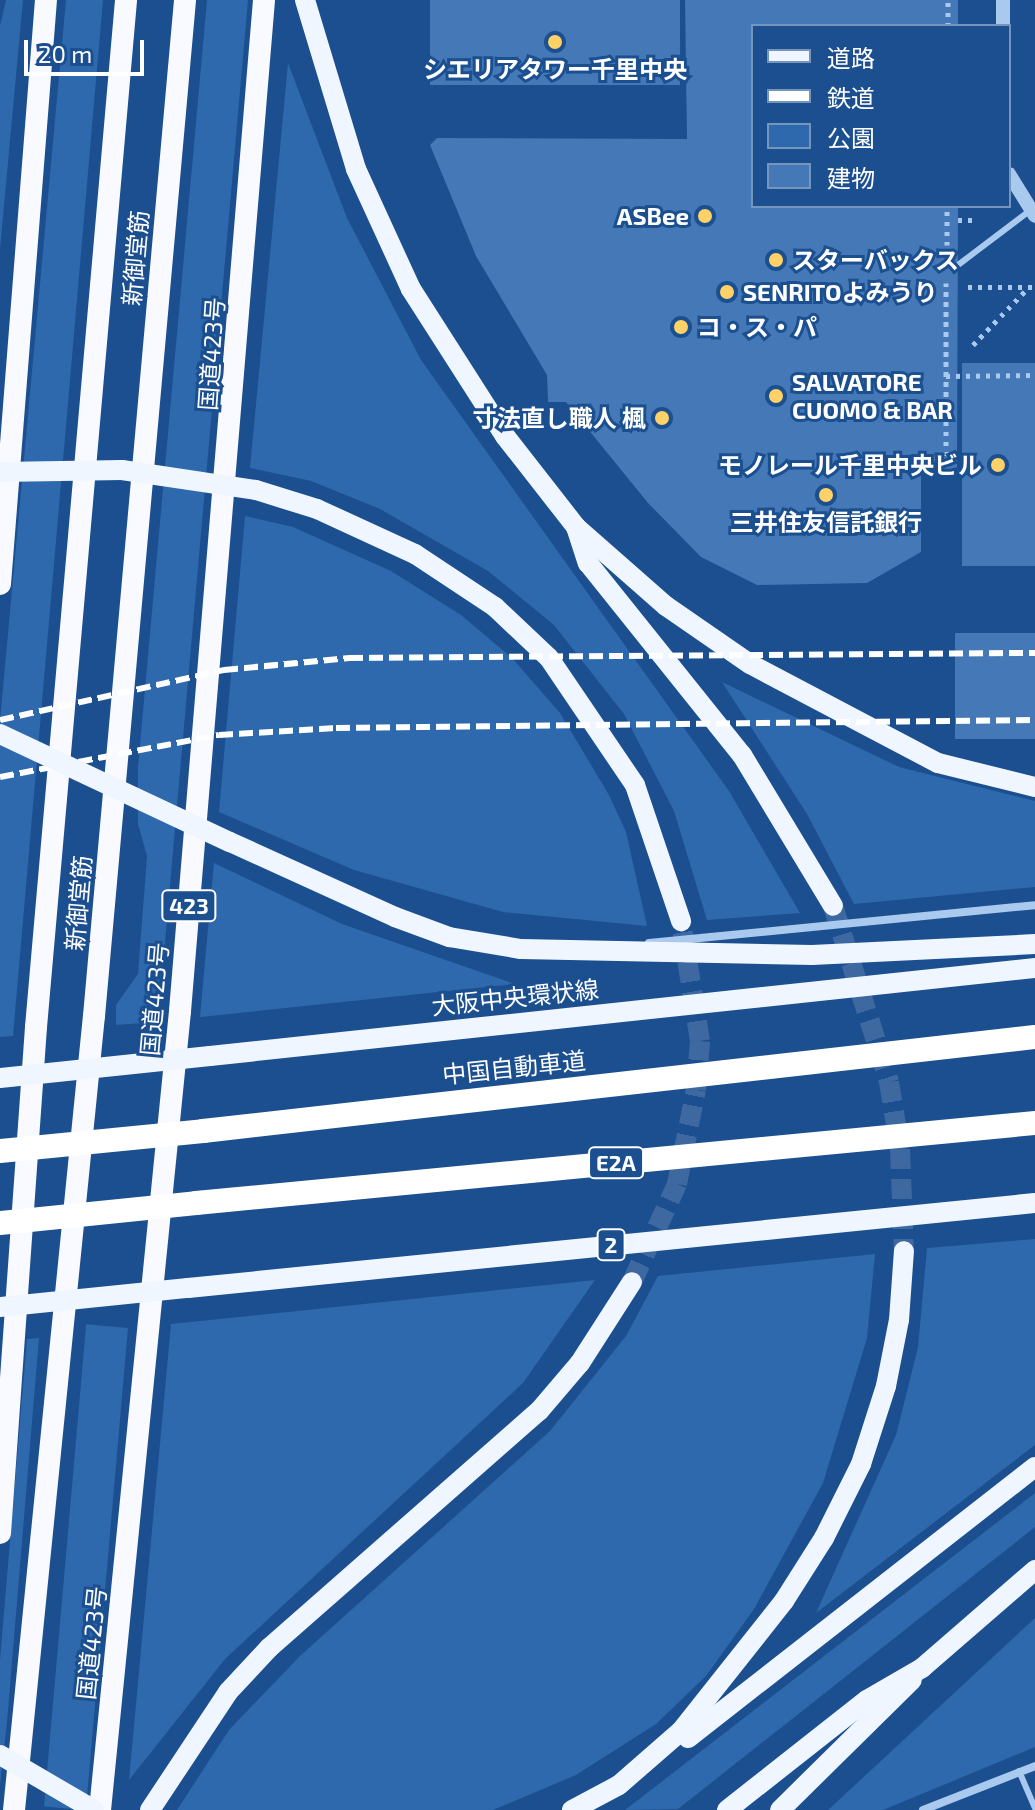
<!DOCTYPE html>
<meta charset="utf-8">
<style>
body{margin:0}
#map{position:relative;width:1035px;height:1810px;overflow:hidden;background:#1b4f8f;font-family:"Exo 2","Noto Sans JP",sans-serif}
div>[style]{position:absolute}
.green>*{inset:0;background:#2e69ad;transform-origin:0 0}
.building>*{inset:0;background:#4478b7;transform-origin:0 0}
.primary-tunnel>*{height:20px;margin-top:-10px;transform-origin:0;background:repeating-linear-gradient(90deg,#3d69a0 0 20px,transparent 0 30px)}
.path>*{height:5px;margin-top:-2.5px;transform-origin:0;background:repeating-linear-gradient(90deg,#a9c9ee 0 4px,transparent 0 10px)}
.service>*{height:6px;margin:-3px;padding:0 3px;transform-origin:3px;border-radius:3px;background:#a9c9ee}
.minor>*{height:8px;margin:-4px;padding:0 4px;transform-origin:4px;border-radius:4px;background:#a9c9ee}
.tertiary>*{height:14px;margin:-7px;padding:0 7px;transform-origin:7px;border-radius:7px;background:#a9c9ee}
.primary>*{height:20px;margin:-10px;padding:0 10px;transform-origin:10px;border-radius:10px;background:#f0f6ff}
.trunk>*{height:22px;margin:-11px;padding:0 11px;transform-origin:11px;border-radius:11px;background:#f8faff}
.motorway>*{height:24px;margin:-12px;padding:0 12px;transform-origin:12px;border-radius:12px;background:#fff}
.rail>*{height:6px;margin-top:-3px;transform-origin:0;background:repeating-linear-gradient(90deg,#fff 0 14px,transparent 0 20px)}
.primary-bridge>*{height:20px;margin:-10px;padding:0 10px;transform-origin:10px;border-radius:10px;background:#f0f6ff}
.motorway-bridge>*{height:24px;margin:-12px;padding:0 12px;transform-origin:12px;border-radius:12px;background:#fff}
.dots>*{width:22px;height:22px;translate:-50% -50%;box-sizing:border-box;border:4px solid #1b4f8f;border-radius:50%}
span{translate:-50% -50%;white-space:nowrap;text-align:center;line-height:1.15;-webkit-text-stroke:6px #1b4f8f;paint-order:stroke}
.shield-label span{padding:2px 6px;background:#1b4f8f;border:2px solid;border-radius:6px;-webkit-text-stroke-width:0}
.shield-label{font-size:22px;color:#fff;font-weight:700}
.poi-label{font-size:24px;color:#fff;font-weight:700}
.right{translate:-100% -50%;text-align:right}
.left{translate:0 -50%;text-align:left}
.street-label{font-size:24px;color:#fff}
.legend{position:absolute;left:751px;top:24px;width:260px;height:184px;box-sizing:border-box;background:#1b4f8f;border:2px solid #7695bc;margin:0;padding:10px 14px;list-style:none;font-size:24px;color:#fff}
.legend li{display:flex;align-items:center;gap:16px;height:40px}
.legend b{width:40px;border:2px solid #7695bc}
.scale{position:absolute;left:24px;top:40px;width:120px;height:36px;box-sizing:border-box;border:4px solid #fff;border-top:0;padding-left:10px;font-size:24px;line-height:28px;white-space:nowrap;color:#fff;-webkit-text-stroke:6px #1b4f8f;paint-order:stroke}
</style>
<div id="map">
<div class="green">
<i style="clip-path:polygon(6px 0,23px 0,0 249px,0 26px)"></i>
<i style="clip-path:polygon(66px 0,103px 0,13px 1036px,0 1037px,0 721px)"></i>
<i style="clip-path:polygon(207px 0,248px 0,158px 1022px,116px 1025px,116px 1005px,138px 974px,147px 856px,138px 824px,138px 767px)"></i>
<i style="clip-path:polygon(288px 63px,347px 218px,421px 360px,729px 791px,800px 913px,707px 920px,674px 811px,624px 714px,554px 625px,488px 571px,380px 509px,311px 481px,250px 468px)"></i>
<i style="clip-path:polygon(245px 516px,293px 527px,391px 571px,461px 615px,512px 658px,560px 713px,609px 795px,626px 832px,647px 926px,503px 912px,354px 870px,219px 812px)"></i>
<i style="clip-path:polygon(722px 682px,899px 767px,1035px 801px,1035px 887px,854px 904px,807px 814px)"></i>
<i style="clip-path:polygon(214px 863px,342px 924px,515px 984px,200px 1017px)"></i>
<i style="clip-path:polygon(1035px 1239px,1035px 1445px,816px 1613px,896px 1435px,918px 1347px,927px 1248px)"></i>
<i style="clip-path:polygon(875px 1254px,867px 1338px,823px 1483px,754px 1609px,706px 1676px,656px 1724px,576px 1775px,493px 1810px,177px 1810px,229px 1730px,300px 1656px,550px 1431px,626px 1336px,658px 1276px)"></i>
<i style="clip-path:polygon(595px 1280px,523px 1383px,225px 1659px,129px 1780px,171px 1324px)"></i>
<i style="left:128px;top:1328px;width:484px;height:42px;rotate:95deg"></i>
<i style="clip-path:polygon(39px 1338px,7px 1722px,0 1785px,0 1660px,27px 1339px)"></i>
<i style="clip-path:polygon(1035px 1493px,1035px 1527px,678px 1809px,625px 1810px)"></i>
<i style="clip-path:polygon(1035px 1618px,1035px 1747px,883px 1810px,828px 1810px)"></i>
</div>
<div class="building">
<i style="left:430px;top:0;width:250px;height:85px"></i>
<i style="clip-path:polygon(685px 0,958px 0,958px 26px,753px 26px,753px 206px,958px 206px,957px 469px,921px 470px,921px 552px,867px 583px,757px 585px,701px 557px,648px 503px,566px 402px,548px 402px,547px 375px,476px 256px,430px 145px,437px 138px,687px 139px)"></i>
<i style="left:1035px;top:363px;width:203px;height:73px;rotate:90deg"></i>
<i style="left:955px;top:633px;width:80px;height:106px"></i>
</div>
<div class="primary-tunnel">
<i style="left:833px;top:906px;width:185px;rotate:72.3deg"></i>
<i style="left:889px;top:1082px;width:68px;rotate:80.7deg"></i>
<i style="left:900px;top:1149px;width:102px;rotate:87.8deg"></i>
<i style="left:632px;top:1282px;width:108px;rotate:-65.3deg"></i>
<i style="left:677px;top:1184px;width:96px;rotate:-78.6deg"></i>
<i style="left:696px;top:1090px;width:49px;rotate:-85.3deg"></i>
<i style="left:700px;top:1041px;width:121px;rotate:-99deg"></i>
</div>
<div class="path">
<i style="left:948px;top:26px;width:26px;rotate:-90deg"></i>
<i style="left:958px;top:220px;width:18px"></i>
<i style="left:947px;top:245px;width:39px;rotate:-90deg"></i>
<i style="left:968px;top:287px;width:67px"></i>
<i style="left:973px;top:345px;width:79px;rotate:-46deg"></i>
<i style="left:946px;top:376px;width:89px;rotate:-0.6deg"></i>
<i style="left:946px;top:466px;width:183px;rotate:-90deg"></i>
</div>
<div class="service">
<i style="left:958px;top:265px;width:88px;rotate:-37.1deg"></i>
<i style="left:1019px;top:1771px;width:40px;rotate:66.6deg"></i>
</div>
<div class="minor">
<i style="left:649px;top:943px;width:388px;rotate:-5.6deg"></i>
<i style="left:923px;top:1810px;width:120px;rotate:-21.4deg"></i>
</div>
<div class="tertiary">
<i style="left:1003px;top:0;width:26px;rotate:90deg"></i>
<i style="left:1009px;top:174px;width:49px;rotate:58.2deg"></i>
</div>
<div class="primary">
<i style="left:305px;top:0;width:177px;rotate:73.2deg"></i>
<i style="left:356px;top:169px;width:132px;rotate:65.4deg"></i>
<i style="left:411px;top:289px;width:174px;rotate:57.4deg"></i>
<i style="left:505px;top:436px;width:115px;rotate:52deg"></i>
<i style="left:576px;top:527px;width:120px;rotate:41.3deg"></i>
<i style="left:666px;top:606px;width:102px;rotate:34.6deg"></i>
<i style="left:750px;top:664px;width:212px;rotate:27.8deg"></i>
<i style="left:938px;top:763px;width:100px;rotate:13.9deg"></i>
<i style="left:256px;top:490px;width:64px;rotate:17.3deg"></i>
<i style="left:317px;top:509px;width:108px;rotate:24.7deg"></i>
<i style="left:415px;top:554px;width:96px;rotate:33.5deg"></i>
<i style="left:495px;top:607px;width:74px;rotate:43.4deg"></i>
<i style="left:549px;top:658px;width:153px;rotate:55.9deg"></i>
<i style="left:635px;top:785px;width:144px;rotate:71.3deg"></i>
<i style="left:576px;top:527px;width:38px;rotate:72deg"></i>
<i style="left:588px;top:563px;width:246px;rotate:51.3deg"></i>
<i style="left:742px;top:755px;width:176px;rotate:58.9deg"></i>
<i style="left:230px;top:842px;width:181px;rotate:24.4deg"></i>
<i style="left:395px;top:917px;width:58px;rotate:20.3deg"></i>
<i style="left:449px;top:937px;width:73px;rotate:9.5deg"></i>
<i style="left:521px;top:949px;width:291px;rotate:1.2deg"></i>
<i style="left:812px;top:955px;width:223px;rotate:-2.8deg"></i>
<i style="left:210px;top:1056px;width:830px;rotate:-6.09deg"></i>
<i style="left:188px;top:1288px;width:851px;rotate:-5.73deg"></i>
<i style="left:688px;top:1738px;width:440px;rotate:-38deg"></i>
<i style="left:150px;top:1810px;width:141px;rotate:-56.5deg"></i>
<i style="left:228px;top:1692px;width:60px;rotate:-47deg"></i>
<i style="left:269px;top:1648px;width:359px;rotate:-41.3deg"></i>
<i style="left:539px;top:1411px;width:63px;rotate:-49.5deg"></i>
<i style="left:580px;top:1363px;width:96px;rotate:-57.3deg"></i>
<i style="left:572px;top:1810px;width:53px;rotate:-28deg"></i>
<i style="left:619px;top:1785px;width:82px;rotate:-41.1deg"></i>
<i style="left:681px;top:1731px;width:166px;rotate:-51.6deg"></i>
<i style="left:784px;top:1601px;width:75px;rotate:-57.6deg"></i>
<i style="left:824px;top:1538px;width:83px;rotate:-63.4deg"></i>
<i style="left:861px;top:1464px;width:82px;rotate:-72.2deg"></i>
<i style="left:886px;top:1386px;width:67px;rotate:-78.9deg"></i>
<i style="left:899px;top:1320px;width:69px;rotate:-85.9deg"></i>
<i style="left:727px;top:1810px;width:178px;rotate:-38.2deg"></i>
<i style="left:867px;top:1700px;width:64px;rotate:-30.2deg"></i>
<i style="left:922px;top:1668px;width:150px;rotate:-40.9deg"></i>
<i style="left:780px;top:1810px;width:185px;rotate:-44.6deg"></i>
</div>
<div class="trunk">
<i style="left:0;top:584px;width:586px;rotate:-85.5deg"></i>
<i style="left:0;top:1533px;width:507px;rotate:-85.93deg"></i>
<i style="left:36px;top:1027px;width:1031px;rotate:-84.99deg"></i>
<i style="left:14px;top:1810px;width:798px;rotate:-84.25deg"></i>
<i style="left:94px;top:1016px;width:1020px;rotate:-84.88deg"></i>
<i style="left:100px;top:1810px;width:803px;rotate:-84.28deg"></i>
<i style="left:180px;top:1011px;width:1014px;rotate:-85.25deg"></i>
</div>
<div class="motorway">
<i style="left:203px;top:1131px;width:837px;rotate:-6.45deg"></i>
<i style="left:196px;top:1203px;width:843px;rotate:-5.45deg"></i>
</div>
<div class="rail">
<i style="left:0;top:720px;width:230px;rotate:-12.6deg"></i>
<i style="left:224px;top:670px;width:126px;rotate:-5.5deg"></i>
<i style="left:349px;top:658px;width:686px;rotate:-0.42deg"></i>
<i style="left:0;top:777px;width:223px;rotate:-10.9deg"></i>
<i style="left:219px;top:735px;width:117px;rotate:-3.4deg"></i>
<i style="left:336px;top:728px;width:699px;rotate:-0.66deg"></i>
</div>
<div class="primary-bridge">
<i style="left:0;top:472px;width:122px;rotate:-0.9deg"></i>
<i style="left:122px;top:470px;width:135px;rotate:8.5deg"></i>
<i style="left:0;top:734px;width:254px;rotate:25.2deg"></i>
<i style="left:0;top:1078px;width:211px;rotate:-6deg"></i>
<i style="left:0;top:1307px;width:189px;rotate:-5.8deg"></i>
<i style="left:0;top:1755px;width:109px;rotate:30.3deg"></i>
</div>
<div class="motorway-bridge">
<i style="left:0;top:1151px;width:204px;rotate:-5.6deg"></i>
<i style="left:0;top:1223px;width:197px;rotate:-5.8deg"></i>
</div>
<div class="dots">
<i style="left:555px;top:42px;background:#ffd166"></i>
<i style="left:705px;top:216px;background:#ffd166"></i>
<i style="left:776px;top:260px;background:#ffd166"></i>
<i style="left:727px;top:292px;background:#ffd166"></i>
<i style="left:681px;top:327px;background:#ffd166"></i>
<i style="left:776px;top:396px;background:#ffd166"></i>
<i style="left:662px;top:418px;background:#ffd166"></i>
<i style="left:998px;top:465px;background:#ffd166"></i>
<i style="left:826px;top:495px;background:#ffd166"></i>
</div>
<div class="shield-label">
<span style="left:189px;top:906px">423</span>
<span style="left:616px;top:1163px">E2A</span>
<span style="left:611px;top:1245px">2</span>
</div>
<div class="poi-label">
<span style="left:555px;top:69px">シエリアタワー千里中央</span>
<span class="right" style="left:689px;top:216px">ASBee</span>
<span class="left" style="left:792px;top:260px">スターバックス</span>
<span class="left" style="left:743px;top:292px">SENRITOよみうり</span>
<span class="left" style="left:697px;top:327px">コ・ス・パ</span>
<span class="left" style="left:792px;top:396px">SALVATORE<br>CUOMO &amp; BAR</span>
<span class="right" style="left:646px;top:418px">寸法直し職人 楓</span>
<span class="right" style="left:982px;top:465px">モノレール千里中央ビル</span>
<span style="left:826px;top:522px">三井住友信託銀行</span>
</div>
<div class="street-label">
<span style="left:135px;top:258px;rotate:-85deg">新御堂筋</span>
<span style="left:211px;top:354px;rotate:-86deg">国道423号</span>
<span style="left:78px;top:903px;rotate:-85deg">新御堂筋</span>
<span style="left:515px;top:997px;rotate:-6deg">大阪中央環状線</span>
<span style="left:154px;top:999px;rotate:-85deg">国道423号</span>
<span style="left:514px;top:1067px;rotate:-6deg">中国自動車道</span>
<span style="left:91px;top:1643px;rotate:-84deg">国道423号</span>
</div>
<ul class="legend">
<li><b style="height:10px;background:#f0f6ff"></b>道路</li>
<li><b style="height:10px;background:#fff"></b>鉄道</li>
<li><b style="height:22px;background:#2e69ad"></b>公園</li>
<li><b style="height:22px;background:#4478b7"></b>建物</li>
</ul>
<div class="scale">20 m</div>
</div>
